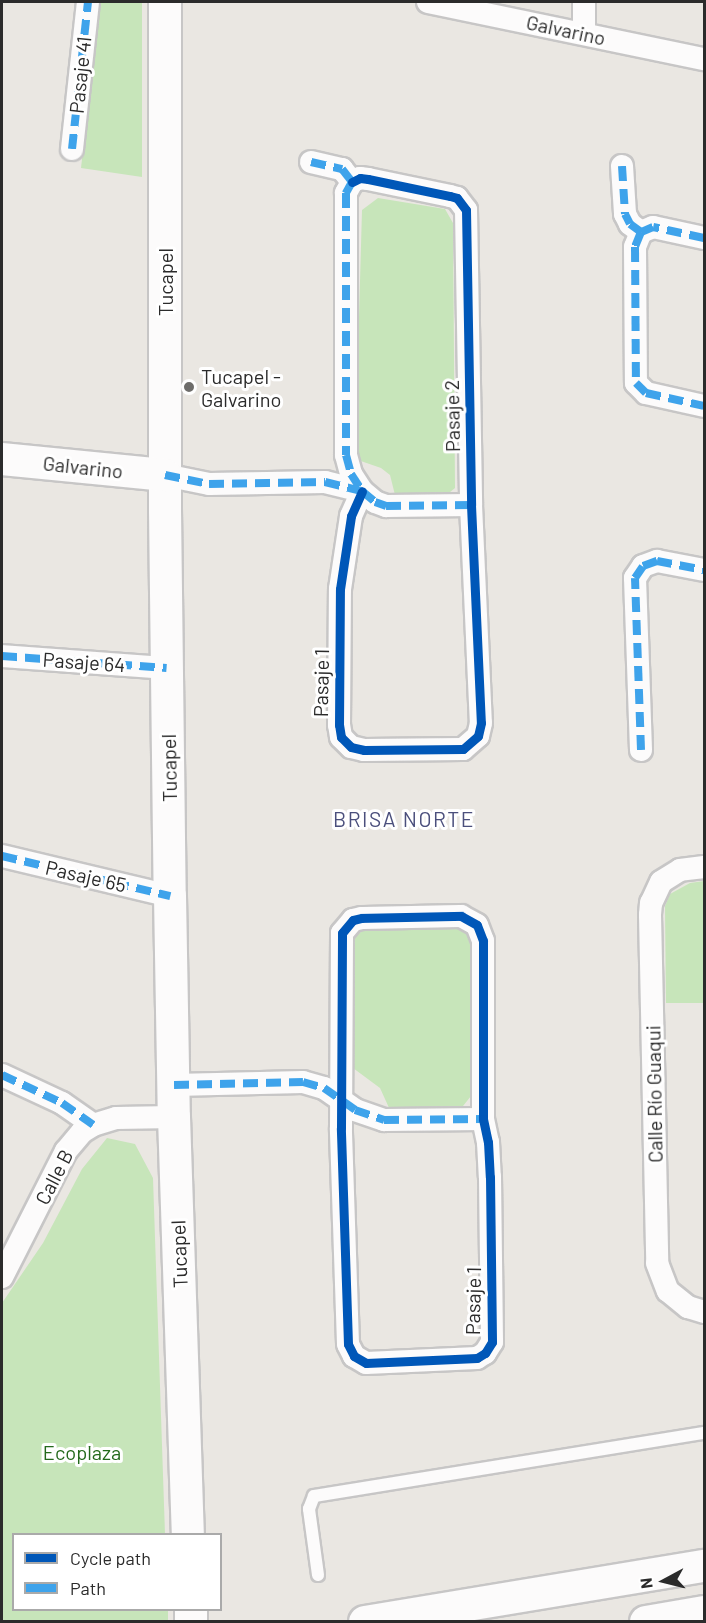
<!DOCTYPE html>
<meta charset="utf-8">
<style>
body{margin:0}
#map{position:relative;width:706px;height:1623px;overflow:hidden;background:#eae7e2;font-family:Barlow,sans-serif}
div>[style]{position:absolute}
.green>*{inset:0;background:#c7e5ba}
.roads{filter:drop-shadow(2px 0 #c7c6c6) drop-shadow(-2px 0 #c7c6c6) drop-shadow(0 2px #c7c6c6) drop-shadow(0 -2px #c7c6c6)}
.lane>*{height:12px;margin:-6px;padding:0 6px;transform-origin:6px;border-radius:6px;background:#fcfbfb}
.street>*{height:22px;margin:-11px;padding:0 11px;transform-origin:11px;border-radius:11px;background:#fcfbfb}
.secondary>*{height:32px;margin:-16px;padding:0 16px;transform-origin:16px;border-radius:16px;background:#fcfbfb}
.quiet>*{height:8px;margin-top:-4px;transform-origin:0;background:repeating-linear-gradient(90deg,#3ea3eb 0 15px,transparent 0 23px)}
.cycleway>*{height:9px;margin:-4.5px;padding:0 4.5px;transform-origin:4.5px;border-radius:4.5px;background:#0057b8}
.dots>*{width:16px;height:16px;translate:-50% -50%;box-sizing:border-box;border:3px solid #fff;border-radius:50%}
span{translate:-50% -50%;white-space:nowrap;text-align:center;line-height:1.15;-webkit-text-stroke:6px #fff;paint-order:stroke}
.street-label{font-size:20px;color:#2b2b2b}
.poi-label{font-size:20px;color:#2b2b2b}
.left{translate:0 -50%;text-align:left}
.park-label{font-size:20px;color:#23691b}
.neighbourhood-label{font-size:21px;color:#4b4f7c;letter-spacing:1.5px}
.frame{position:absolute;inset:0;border:3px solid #2b2b2b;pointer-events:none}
.legend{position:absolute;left:12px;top:1533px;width:210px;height:78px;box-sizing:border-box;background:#fff;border:2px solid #aaa;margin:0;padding:8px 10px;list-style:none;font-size:18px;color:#2b2b2b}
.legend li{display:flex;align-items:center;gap:12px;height:30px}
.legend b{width:30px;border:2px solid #aaa}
.north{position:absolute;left:634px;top:1551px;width:60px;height:60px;-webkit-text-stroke:4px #fff;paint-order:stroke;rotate:263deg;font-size:16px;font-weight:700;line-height:24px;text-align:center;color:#2b2b2b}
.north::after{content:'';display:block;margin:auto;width:21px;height:27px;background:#2b2b2b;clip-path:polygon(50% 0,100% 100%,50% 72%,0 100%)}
</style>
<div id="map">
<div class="green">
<i style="clip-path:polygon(100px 2px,142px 2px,142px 177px,81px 168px)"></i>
<i style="clip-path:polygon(378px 198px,445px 209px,453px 223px,455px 488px,444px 497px,395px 495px,390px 475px,381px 468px,355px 459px,362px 210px)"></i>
<i style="clip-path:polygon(704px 881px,704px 1003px,666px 1003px,665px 906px,670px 894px,690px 883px)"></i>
<i style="clip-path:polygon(460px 929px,472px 939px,475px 1091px,463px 1106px,390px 1110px,380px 1088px,353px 1068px,349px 942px,363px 930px)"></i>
<i style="clip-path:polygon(107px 1138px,135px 1144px,153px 1178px,165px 1534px,14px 1534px,14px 1610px,168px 1610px,168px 1621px,2px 1621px,2px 1303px,43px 1243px,82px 1169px)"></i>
</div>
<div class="roads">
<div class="lane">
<i style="left:318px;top:1575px;width:67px;rotate:-97.8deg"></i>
<i style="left:309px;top:1509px;width:14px;rotate:-69deg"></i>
<i style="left:314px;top:1496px;width:395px;rotate:-9.2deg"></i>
</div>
<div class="street">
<i style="left:428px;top:2px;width:282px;rotate:11.7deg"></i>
<i style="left:584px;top:33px;width:31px;rotate:-90deg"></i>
<i style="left:72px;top:149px;width:148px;rotate:-83.8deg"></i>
<i style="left:311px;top:162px;width:32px;rotate:13deg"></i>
<i style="left:342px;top:169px;width:16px;rotate:52deg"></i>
<i style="left:622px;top:166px;width:48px;rotate:86.4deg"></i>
<i style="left:625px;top:214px;width:11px;rotate:63deg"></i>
<i style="left:630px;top:224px;width:14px;rotate:36deg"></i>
<i style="left:352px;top:182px;width:9px;rotate:-27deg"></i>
<i style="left:360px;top:178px;width:8px;rotate:7deg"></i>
<i style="left:368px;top:179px;width:84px;rotate:11.7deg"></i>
<i style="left:450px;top:196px;width:7px;rotate:16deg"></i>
<i style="left:457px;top:198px;width:15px;rotate:53deg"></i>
<i style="left:466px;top:210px;width:295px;rotate:89deg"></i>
<i style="left:471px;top:505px;width:218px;rotate:87.4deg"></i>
<i style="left:481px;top:723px;width:13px;rotate:103deg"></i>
<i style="left:478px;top:736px;width:20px;rotate:139deg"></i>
<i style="left:463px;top:749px;width:99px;rotate:179.4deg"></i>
<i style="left:364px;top:750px;width:13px;rotate:-167deg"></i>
<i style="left:351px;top:747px;width:14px;rotate:-135deg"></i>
<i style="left:341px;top:737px;width:12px;rotate:-99deg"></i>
<i style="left:339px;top:725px;width:136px;rotate:-89.6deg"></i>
<i style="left:340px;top:589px;width:74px;rotate:-81.4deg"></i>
<i style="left:351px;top:516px;width:27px;rotate:-66deg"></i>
<i style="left:352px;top:182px;width:13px;rotate:119deg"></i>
<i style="left:346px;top:193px;width:262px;rotate:90deg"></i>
<i style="left:346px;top:455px;width:20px;rotate:75deg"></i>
<i style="left:351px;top:474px;width:20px;rotate:57deg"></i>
<i style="left:704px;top:238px;width:52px;rotate:-167.8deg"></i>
<i style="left:653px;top:227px;width:13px;rotate:157deg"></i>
<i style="left:641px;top:232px;width:16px;rotate:112deg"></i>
<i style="left:635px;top:247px;width:136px;rotate:89.6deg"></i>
<i style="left:636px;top:383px;width:14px;rotate:45deg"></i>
<i style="left:646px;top:393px;width:59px;rotate:12.6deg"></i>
<i style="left:165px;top:475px;width:45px;rotate:11.6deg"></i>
<i style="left:209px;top:484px;width:116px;rotate:-1deg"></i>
<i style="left:325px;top:482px;width:38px;rotate:14deg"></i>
<i style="left:362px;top:491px;width:17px;rotate:40deg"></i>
<i style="left:375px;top:502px;width:12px;rotate:20deg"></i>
<i style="left:386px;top:506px;width:85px;rotate:-0.7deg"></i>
<i style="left:2px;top:656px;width:165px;rotate:4.2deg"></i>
<i style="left:641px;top:750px;width:172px;rotate:-92deg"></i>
<i style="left:635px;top:578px;width:14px;rotate:-56deg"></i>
<i style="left:643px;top:566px;width:15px;rotate:-20deg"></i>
<i style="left:657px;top:561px;width:48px;rotate:10.8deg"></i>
<i style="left:2px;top:856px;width:173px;rotate:13.4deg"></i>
<i style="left:704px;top:867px;width:24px;rotate:173deg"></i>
<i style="left:680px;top:870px;width:22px;rotate:148deg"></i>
<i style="left:661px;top:882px;width:23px;rotate:115deg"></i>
<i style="left:651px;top:903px;width:12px;rotate:95deg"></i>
<i style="left:650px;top:915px;width:348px;rotate:88.8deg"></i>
<i style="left:657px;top:1263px;width:30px;rotate:69deg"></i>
<i style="left:668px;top:1291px;width:26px;rotate:39deg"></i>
<i style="left:688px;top:1307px;width:17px;rotate:17deg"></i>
<i style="left:461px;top:916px;width:18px;rotate:29deg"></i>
<i style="left:477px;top:925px;width:17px;rotate:69deg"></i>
<i style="left:483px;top:941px;width:178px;rotate:90deg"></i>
<i style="left:483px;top:1119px;width:24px;rotate:78deg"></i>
<i style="left:488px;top:1142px;width:35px;rotate:87deg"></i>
<i style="left:490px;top:1177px;width:165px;rotate:89.3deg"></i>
<i style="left:492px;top:1342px;width:13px;rotate:122deg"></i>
<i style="left:485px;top:1353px;width:9px;rotate:148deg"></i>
<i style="left:477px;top:1358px;width:111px;rotate:177.4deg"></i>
<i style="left:366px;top:1363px;width:14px;rotate:-150deg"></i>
<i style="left:354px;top:1356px;width:13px;rotate:-117deg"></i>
<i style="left:348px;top:1344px;width:216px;rotate:-91.9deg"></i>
<i style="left:341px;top:1128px;width:195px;rotate:-89.7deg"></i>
<i style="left:342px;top:933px;width:17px;rotate:-50deg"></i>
<i style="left:353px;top:920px;width:9px;rotate:-13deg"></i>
<i style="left:362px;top:918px;width:99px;rotate:-1.2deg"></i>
<i style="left:2px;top:1075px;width:66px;rotate:25deg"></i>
<i style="left:62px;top:1103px;width:38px;rotate:35deg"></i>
<i style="left:174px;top:1085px;width:129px;rotate:-1.3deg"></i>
<i style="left:303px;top:1082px;width:22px;rotate:16deg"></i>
<i style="left:324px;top:1088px;width:38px;rotate:35deg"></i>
<i style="left:355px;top:1110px;width:31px;rotate:19deg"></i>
<i style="left:384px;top:1120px;width:99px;rotate:-0.6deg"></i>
<i style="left:2px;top:1277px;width:141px;rotate:-63.1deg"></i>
<i style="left:66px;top:1151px;width:25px;rotate:-50deg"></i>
<i style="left:82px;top:1132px;width:13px;rotate:-32deg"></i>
<i style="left:93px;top:1125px;width:24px;rotate:-17deg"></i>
<i style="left:116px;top:1118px;width:58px;rotate:-1deg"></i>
</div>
<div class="secondary">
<i style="left:165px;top:2px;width:508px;rotate:90deg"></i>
<i style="left:165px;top:510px;width:386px;rotate:89.3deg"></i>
<i style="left:170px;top:896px;width:221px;rotate:89deg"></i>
<i style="left:174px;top:1117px;width:417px;rotate:88.1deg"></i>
<i style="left:2px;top:459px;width:164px;rotate:5.6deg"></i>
<i style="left:191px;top:1610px;width:12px;rotate:90deg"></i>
<i style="left:365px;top:1622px;width:344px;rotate:-9.4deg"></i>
<i style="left:646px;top:1622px;width:59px;rotate:-9.8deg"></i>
</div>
</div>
<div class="quiet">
<i style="left:72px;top:149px;width:148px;rotate:-83.8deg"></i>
<i style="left:311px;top:162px;width:32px;rotate:13deg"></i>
<i style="left:342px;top:169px;width:16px;rotate:52deg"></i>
<i style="left:622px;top:166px;width:48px;rotate:86.4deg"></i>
<i style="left:625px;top:214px;width:11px;rotate:63deg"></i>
<i style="left:630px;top:224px;width:14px;rotate:36deg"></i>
<i style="left:352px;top:182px;width:13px;rotate:119deg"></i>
<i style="left:346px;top:193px;width:262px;rotate:90deg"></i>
<i style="left:346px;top:455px;width:20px;rotate:75deg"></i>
<i style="left:351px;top:474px;width:20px;rotate:57deg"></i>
<i style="left:704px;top:238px;width:52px;rotate:-167.8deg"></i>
<i style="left:653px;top:227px;width:13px;rotate:157deg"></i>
<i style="left:641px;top:232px;width:16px;rotate:112deg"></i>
<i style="left:635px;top:247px;width:136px;rotate:89.6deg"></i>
<i style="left:636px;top:383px;width:14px;rotate:45deg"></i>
<i style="left:646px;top:393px;width:59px;rotate:12.6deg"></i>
<i style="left:165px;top:475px;width:45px;rotate:11.6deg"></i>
<i style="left:209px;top:484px;width:116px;rotate:-1deg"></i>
<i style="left:325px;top:482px;width:38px;rotate:14deg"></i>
<i style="left:362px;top:491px;width:17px;rotate:40deg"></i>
<i style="left:375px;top:502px;width:12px;rotate:20deg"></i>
<i style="left:386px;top:506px;width:85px;rotate:-0.7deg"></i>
<i style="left:2px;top:656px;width:165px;rotate:4.2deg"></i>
<i style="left:641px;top:750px;width:172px;rotate:-92deg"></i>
<i style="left:635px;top:578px;width:14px;rotate:-56deg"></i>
<i style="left:643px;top:566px;width:15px;rotate:-20deg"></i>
<i style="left:657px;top:561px;width:48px;rotate:10.8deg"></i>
<i style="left:2px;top:856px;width:173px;rotate:13.4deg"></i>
<i style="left:2px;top:1075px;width:66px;rotate:25deg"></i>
<i style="left:62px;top:1103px;width:38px;rotate:35deg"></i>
<i style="left:174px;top:1085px;width:129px;rotate:-1.3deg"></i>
<i style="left:303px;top:1082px;width:22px;rotate:16deg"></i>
<i style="left:324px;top:1088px;width:38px;rotate:35deg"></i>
<i style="left:355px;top:1110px;width:31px;rotate:19deg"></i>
<i style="left:384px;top:1120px;width:99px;rotate:-0.6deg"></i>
</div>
<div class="cycleway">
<i style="left:352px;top:182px;width:9px;rotate:-27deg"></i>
<i style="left:360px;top:178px;width:8px;rotate:7deg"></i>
<i style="left:368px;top:179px;width:84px;rotate:11.7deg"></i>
<i style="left:450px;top:196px;width:7px;rotate:16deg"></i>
<i style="left:457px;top:198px;width:15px;rotate:53deg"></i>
<i style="left:466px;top:210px;width:295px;rotate:89deg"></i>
<i style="left:471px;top:505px;width:218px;rotate:87.4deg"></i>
<i style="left:481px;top:723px;width:13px;rotate:103deg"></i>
<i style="left:478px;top:736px;width:20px;rotate:139deg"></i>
<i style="left:463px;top:749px;width:99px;rotate:179.4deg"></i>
<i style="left:364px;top:750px;width:13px;rotate:-167deg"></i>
<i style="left:351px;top:747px;width:14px;rotate:-135deg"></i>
<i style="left:341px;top:737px;width:12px;rotate:-99deg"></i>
<i style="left:339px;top:725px;width:136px;rotate:-89.6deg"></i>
<i style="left:340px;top:589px;width:74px;rotate:-81.4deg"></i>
<i style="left:351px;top:516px;width:27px;rotate:-66deg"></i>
<i style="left:461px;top:916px;width:18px;rotate:29deg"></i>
<i style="left:477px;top:925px;width:17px;rotate:69deg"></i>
<i style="left:483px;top:941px;width:178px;rotate:90deg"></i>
<i style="left:483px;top:1119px;width:24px;rotate:78deg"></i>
<i style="left:488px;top:1142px;width:35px;rotate:87deg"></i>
<i style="left:490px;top:1177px;width:165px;rotate:89.3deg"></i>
<i style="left:492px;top:1342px;width:13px;rotate:122deg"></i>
<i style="left:485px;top:1353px;width:9px;rotate:148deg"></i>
<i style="left:477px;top:1358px;width:111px;rotate:177.4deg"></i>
<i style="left:366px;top:1363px;width:14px;rotate:-150deg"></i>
<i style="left:354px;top:1356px;width:13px;rotate:-117deg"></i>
<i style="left:348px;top:1344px;width:216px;rotate:-91.9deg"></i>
<i style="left:341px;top:1128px;width:195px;rotate:-89.7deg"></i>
<i style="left:342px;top:933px;width:17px;rotate:-50deg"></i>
<i style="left:353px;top:920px;width:9px;rotate:-13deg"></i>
<i style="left:362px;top:918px;width:99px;rotate:-1.2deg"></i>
</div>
<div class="dots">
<i style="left:189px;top:387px;background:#6e6d6b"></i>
</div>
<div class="street-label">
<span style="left:566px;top:30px;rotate:12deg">Galvarino</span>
<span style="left:80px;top:75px;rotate:-84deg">Pasaje 41</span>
<span style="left:165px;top:282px;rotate:-90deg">Tucapel</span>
<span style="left:452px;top:416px;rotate:-91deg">Pasaje 2</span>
<span style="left:83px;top:467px;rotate:6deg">Galvarino</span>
<span style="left:84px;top:662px;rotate:4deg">Pasaje 64</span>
<span style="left:321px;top:683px;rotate:-89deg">Pasaje 1</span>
<span style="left:169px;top:768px;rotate:-91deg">Tucapel</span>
<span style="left:86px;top:876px;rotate:13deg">Pasaje 65</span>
<span style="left:654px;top:1094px;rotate:-91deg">Calle Río Guaqui</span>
<span style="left:54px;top:1177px;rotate:-63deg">Calle B</span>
<span style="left:179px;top:1254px;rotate:-92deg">Tucapel</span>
<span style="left:473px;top:1301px;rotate:-89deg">Pasaje 1</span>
</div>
<div class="poi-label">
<span class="left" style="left:201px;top:388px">Tucapel -<br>Galvarino</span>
</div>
<div class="park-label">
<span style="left:82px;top:1452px">Ecoplaza</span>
</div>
<div class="neighbourhood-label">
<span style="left:404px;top:819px">BRISA NORTE</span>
</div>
<div class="frame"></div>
<ul class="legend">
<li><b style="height:8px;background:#0057b8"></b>Cycle path</li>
<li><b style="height:8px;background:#3ea3eb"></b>Path</li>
</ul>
<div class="north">N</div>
</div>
